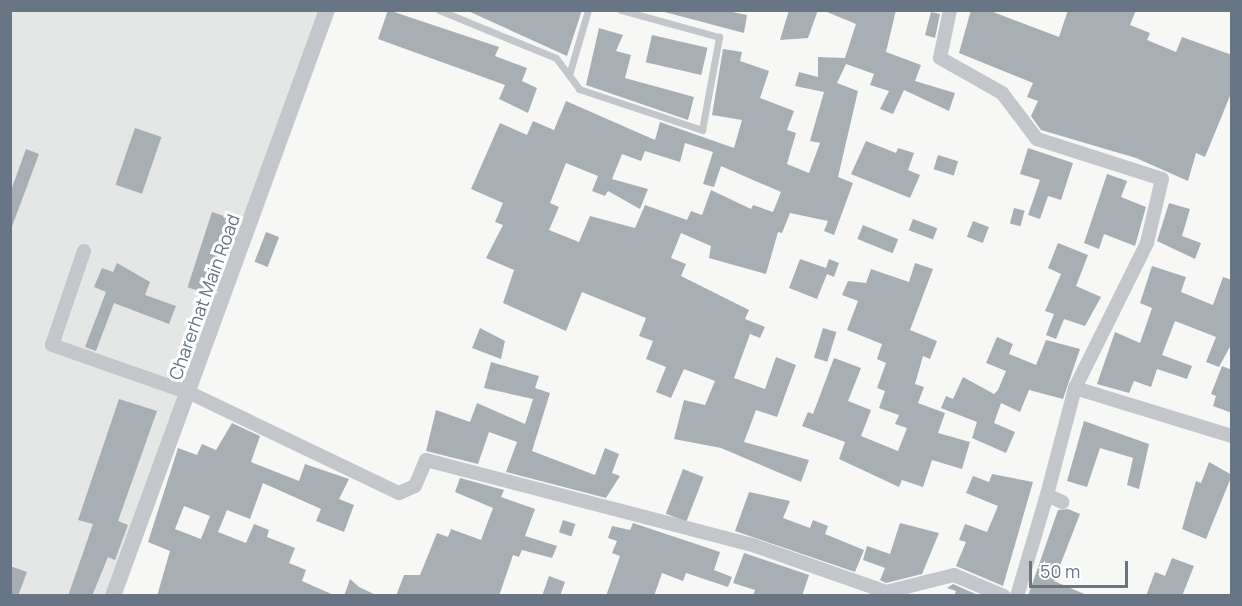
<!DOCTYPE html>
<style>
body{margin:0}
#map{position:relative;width:1242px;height:606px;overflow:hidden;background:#f7f7f5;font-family:Manrope,sans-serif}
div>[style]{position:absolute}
.built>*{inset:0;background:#e5e6e6}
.building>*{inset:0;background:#a7afb5;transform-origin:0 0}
.service>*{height:7px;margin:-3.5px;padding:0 3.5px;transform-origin:3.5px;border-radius:3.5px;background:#c3c6ca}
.minor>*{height:14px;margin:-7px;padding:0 7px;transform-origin:7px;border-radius:7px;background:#c3c6ca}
.tertiary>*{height:16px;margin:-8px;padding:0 8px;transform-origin:8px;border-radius:8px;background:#c3c6ca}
span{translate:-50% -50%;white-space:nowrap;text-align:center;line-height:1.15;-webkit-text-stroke:6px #fff;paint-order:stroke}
.street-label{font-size:18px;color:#677584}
.frame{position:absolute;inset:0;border:12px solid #677584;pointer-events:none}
.scale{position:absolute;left:1029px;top:561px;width:99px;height:27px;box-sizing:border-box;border:3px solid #677584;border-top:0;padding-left:8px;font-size:18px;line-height:21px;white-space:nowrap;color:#677584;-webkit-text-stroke:4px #fff;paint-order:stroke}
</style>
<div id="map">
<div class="built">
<i style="clip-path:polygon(10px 11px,327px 11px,113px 595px,11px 595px)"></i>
</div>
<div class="building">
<i style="clip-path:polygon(388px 10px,499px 47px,495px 56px,527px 68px,522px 81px,537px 88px,528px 113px,499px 99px,505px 85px,378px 39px)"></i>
<i style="clip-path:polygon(582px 10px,567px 56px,468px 11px,468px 10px)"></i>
<i style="clip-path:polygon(657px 10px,723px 10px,747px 15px,744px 33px)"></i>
<i style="clip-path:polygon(789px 10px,818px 10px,808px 38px,780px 40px)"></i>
<i style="clip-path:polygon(evenodd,822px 10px,896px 10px,886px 52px,921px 65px,915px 81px,955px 93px,949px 111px,904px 90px,893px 114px,880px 109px,889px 91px,870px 85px,874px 74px,846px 64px,837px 83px,858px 91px,838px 177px,853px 183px,834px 235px,824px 231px,828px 221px,790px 213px,782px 233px,778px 232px,766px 274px,709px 258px,711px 246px,681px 233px,671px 258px,686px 264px,681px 276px,749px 310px,745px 319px,765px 327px,760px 338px,750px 334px,734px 378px,765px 389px,776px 357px,796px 365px,777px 417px,756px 410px,744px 442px,809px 460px,801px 482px,721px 448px,674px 439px,684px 400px,705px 405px,715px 381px,684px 369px,671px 398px,656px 392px,666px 367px,646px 359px,653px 341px,639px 336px,646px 318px,582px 292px,566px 331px,503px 303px,514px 270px,486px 258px,503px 225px,495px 222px,503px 203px,471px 189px,500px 123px,527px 135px,533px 121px,554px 130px,566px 101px,655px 140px,660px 122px,734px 148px,742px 120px,712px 115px,723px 49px,742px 52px,740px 61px,769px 71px,760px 98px,794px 111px,787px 130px,796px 133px,787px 164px,809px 173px,820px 143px,810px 141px,824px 92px,795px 86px,799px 72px,818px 77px,818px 57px,845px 58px,856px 24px,822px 10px,685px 143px,713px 152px,703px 184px,714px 187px,721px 166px,781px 192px,773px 212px,753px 205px,751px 209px,711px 190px,702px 215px,691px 211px,687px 220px,645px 205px,635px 228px,590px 216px,579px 242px,549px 230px,559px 207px,550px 203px,566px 163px,598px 176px,592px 191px,605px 196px,608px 191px,640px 209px,648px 189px,612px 179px,622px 154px,641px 161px,645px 151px,680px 162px,685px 143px)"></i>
<i style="clip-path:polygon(971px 10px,988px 10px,1059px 37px,1068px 10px,1136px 10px,1130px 25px,1150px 33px,1147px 40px,1176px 52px,1182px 37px,1232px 55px,1232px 91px,1205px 157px,1196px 153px,1188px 181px,1136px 158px,1041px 130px,1031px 116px,1038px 101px,1027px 97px,1033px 83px,959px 53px)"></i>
<i style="clip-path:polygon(931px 12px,940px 14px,935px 38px,925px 35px)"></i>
<i style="clip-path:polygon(599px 28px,623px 35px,616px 51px,631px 55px,625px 78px,694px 97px,688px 120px,586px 85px)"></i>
<i style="left:652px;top:35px;width:57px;height:28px;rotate:13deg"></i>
<i style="left:135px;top:128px;width:28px;height:60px;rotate:19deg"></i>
<i style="clip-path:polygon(866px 141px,896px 153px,898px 148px,914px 153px,908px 170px,920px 175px,910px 198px,851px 174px)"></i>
<i style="clip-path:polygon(1028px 148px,1073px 163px,1061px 200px,1048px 196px,1040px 219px,1028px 215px,1040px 180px,1020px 174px)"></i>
<i style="clip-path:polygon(26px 149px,39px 154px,10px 232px,10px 193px)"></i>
<i style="left:938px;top:155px;width:21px;height:15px;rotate:17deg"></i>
<i style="clip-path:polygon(1107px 174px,1127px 181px,1121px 197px,1146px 207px,1135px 246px,1104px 234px,1099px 249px,1084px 243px)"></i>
<i style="clip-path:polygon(1169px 203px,1190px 209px,1182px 236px,1201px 243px,1195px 259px,1157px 241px)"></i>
<i style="left:1014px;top:208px;width:11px;height:16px;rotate:15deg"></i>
<i style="left:212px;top:212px;width:28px;height:79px;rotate:18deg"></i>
<i style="left:913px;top:219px;width:26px;height:12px;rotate:21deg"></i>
<i style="left:973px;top:221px;width:17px;height:17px;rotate:21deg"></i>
<i style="left:863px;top:225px;width:38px;height:15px;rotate:22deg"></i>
<i style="left:266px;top:232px;width:14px;height:32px;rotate:21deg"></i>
<i style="clip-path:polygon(1058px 243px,1088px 255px,1076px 286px,1101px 297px,1085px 326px,1064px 319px,1056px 339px,1046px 335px,1054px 314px,1045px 311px,1061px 274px,1048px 268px)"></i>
<i style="clip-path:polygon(800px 259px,826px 268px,829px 259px,839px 263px,834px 277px,827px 274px,817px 299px,789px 288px)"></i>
<i style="clip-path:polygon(117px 263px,150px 282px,145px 295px,176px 306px,169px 324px,114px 303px,96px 351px,85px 347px,106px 292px,94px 287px,102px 268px,113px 272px)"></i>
<i style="clip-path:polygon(915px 263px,933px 269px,910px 330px,937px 341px,930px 359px,923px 356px,915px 384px,924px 387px,918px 403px,945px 413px,938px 433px,970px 442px,962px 469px,932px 460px,923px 487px,902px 480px,899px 487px,839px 459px,845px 442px,802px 426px,808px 412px,813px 414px,834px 358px,861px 368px,848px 401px,871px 410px,861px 436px,898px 451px,907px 428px,895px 424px,899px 415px,879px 408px,885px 391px,877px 388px,886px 363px,877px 359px,882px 344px,847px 330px,858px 301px,842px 295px,848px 281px,866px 283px,871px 269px,909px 282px)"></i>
<i style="clip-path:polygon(1152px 266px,1186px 277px,1181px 292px,1213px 305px,1223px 277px,1232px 280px,1232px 343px,1219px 367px,1206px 362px,1216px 337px,1175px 321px,1162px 355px,1192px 366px,1187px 379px,1157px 369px,1151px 387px,1134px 381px,1129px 393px,1097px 384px,1115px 332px,1140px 343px,1152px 308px,1140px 303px)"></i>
<i style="clip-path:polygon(480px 328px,505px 341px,501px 359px,472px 348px)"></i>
<i style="left:823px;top:328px;width:14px;height:31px;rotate:17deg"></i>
<i style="clip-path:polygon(997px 337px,1013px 344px,1009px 354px,1036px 365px,1046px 340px,1080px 349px,1063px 399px,1029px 390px,1020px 412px,1001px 403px,994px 423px,1015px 432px,1006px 453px,972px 438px,977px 422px,941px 408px,946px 396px,953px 399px,963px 377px,994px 394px,998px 390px,1006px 371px,986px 363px)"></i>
<i style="clip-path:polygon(491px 362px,539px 376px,535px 388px,550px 393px,532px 451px,595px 475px,605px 448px,619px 454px,612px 473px,620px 476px,606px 498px,506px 472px,517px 442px,489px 432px,478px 464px,426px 451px,436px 410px,470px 422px,477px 403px,525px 424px,533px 399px,484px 388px)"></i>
<i style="clip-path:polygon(1222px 366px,1232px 370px,1232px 413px,1213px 406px,1216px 396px,1211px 394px)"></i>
<i style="clip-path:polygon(119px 399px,157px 411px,118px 521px,128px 525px,115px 560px,108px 557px,92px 596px,68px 596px,93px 524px,78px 520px)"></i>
<i style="clip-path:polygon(1084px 421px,1149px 444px,1139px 489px,1127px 485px,1133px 458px,1100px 448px,1087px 487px,1067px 481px)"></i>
<i style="clip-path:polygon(evenodd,232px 423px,260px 436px,251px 462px,299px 481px,305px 464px,349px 479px,339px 499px,354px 505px,344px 532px,316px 521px,321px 509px,263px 483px,250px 519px,227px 510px,218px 532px,246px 543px,254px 524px,269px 530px,267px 537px,295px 548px,289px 563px,306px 570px,302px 581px,336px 596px,157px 596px,170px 551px,148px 542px,178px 448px,197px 455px,202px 444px,216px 450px,232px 423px,184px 506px,210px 516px,201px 539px,175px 529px,184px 506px)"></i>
<i style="clip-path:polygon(1209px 462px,1232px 475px,1206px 539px,1182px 529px,1196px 481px,1201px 483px)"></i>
<i style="left:683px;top:469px;width:22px;height:48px;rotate:21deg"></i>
<i style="clip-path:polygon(992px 474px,1033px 482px,1003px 586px,956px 566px,966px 542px,959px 540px,965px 524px,987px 532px,998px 506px,966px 493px,973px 476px,989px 482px)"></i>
<i style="clip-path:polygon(460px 478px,504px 490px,501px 497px,535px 509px,525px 536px,557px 546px,552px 558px,522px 550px,519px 557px,513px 555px,499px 596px,396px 596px,404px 575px,420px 575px,437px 533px,448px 537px,451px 529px,481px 540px,493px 508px,455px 492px)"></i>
<i style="clip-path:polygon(749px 492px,790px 501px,783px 518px,810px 528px,813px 520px,828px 526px,825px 534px,864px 550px,855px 572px,735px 531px)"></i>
<i style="clip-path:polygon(1068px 509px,1080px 514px,1054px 581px,1089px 596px,1028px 596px,1058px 510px)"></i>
<i style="left:563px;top:520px;width:13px;height:13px;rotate:18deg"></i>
<i style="clip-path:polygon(633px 523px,720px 552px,714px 570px,732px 577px,728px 587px,686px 573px,683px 581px,662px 573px,654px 596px,606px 596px,620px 556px,612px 553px,617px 541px,608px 538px,612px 526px,630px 530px)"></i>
<i style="clip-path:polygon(900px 523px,939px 533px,922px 574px,886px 583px,880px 580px,885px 568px,863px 560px,867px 546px,890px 554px)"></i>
<i style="clip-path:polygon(744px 553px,809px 575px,802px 596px,753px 596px,755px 590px,733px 583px)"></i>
<i style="clip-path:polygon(1172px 558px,1194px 566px,1182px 596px,1146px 596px,1155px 572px,1165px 576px)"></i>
<i style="clip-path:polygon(10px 566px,27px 572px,18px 596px,10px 596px)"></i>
<i style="clip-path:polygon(549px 576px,565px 582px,560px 596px,542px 596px)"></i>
<i style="clip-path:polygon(350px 579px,359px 587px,378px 596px,344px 596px)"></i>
<i style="clip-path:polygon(953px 584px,980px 596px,954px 596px,956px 591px,947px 588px)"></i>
</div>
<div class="service">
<i style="left:439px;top:10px;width:126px;rotate:22.3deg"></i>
<i style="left:556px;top:58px;width:39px;rotate:53deg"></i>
<i style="left:579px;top:89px;width:130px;rotate:18.4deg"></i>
<i style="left:702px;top:130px;width:95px;rotate:-79.6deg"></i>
<i style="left:719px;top:37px;width:102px;rotate:-164.6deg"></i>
<i style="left:569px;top:75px;width:68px;rotate:-73.7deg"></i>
</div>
<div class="minor">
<i style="left:950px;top:10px;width:49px;rotate:101.8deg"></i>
<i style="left:940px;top:58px;width:71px;rotate:29.4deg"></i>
<i style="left:1002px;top:93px;width:58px;rotate:52.7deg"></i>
<i style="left:1037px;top:139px;width:131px;rotate:17.7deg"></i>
<i style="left:1162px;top:179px;width:66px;rotate:103.2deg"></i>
<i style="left:1147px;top:243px;width:162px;rotate:116.4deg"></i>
<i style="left:1075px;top:388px;width:111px;rotate:104.7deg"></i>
<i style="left:84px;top:251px;width:99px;rotate:108.8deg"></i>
<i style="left:52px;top:345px;width:146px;rotate:19.2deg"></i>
<i style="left:190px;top:393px;width:232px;rotate:25.6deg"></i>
<i style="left:399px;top:493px;width:17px;rotate:-24deg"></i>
<i style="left:415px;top:486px;width:28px;rotate:-67deg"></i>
<i style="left:426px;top:460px;width:340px;rotate:14.6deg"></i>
<i style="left:755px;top:546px;width:139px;rotate:19.3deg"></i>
<i style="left:886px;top:592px;width:70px;rotate:-14deg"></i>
<i style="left:954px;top:575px;width:54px;rotate:22.8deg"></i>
<i style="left:1075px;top:388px;width:164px;rotate:17deg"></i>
<i style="left:1017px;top:596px;width:105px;rotate:-73.5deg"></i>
<i style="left:1047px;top:495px;width:17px;rotate:25deg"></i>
</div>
<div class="tertiary">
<i style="left:113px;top:596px;width:624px;rotate:-69.94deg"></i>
</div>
<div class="street-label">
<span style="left:204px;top:297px;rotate:-70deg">Charerhat Main Road</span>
</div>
<div class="frame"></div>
<div class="scale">50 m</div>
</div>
